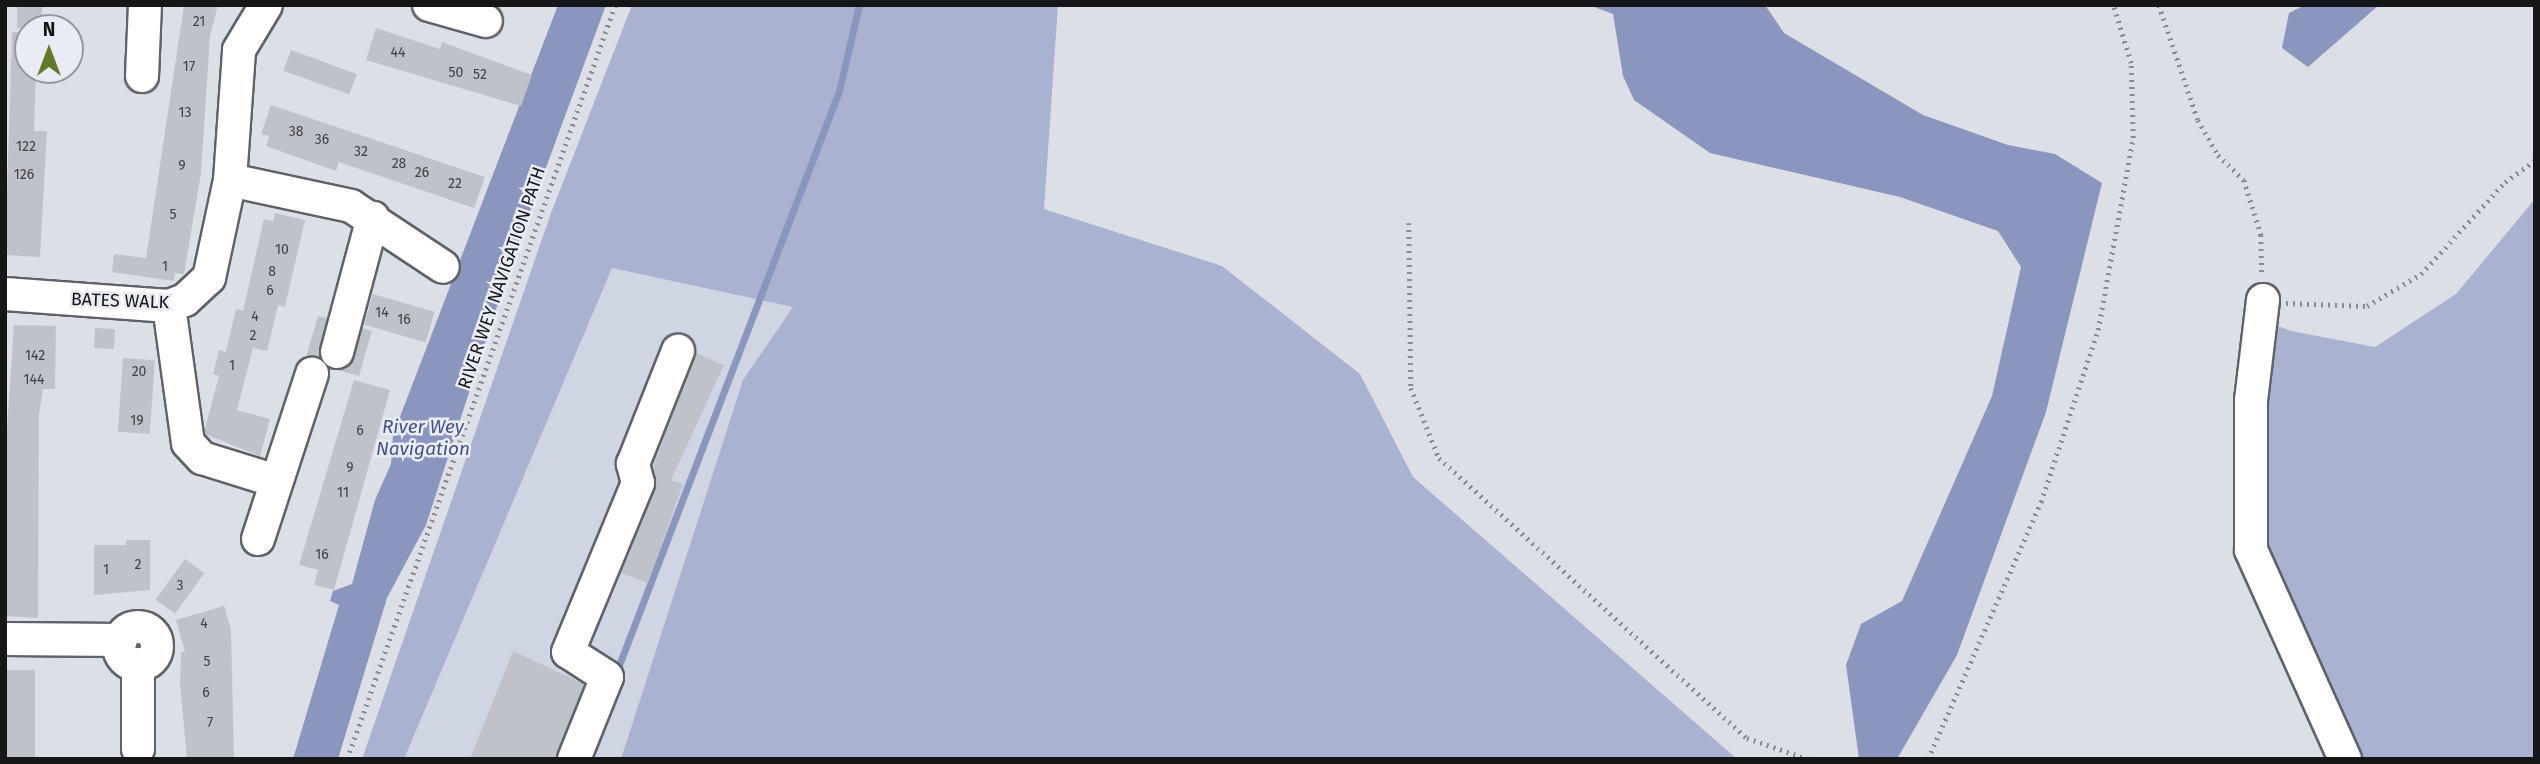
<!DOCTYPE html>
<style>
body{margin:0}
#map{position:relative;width:2540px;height:764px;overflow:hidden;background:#dddfe7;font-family:"Fira Sans",sans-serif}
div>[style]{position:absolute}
.built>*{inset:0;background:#d0d5e4}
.green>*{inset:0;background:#a9b2d1}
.water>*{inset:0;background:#8b96be}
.stream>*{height:7px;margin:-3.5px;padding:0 3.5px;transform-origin:3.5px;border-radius:3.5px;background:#8b96be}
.building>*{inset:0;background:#c0c2ca;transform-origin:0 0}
.path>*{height:4.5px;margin-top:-2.25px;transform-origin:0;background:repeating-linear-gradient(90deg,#898b90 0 2px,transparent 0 7px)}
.roads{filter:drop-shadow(2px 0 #606269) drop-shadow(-2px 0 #606269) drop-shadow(0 2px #606269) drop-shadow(0 -2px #606269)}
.minor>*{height:32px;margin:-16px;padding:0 16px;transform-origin:16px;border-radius:16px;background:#fff}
.minor>.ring{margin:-16px;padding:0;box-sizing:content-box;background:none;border:32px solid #fff;border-radius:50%}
span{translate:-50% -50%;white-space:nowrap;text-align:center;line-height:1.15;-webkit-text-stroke:5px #eaecf4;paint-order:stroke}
.number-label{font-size:14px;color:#404144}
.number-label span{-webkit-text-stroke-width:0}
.street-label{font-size:18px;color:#151618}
.water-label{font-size:19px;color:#455188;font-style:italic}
.frame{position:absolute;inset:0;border:7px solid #151618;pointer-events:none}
.north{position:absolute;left:14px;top:14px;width:70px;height:70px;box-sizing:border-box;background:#eaecf4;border:2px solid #95969c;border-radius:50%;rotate:0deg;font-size:19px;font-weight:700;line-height:28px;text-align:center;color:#151618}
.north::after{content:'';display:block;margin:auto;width:24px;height:32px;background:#63792a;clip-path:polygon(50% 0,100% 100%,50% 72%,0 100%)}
</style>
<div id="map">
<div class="built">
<i style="clip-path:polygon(612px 268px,793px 307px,743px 380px,621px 759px,404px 759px)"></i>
</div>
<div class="green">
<i style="clip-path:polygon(632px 5px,1058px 5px,1044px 209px,1222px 266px,1360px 374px,1413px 477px,1737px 759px,621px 759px,743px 380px,793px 307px,612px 268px,404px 759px,362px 759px,551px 213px)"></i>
<i style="clip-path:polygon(2535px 199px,2535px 759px,2328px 759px,2243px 557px,2246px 314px,2291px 331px,2375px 347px,2456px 294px)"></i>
</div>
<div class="water">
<i style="clip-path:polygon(558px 5px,606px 5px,513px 257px,426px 525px,387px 598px,338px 759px,293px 759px,339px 605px,330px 601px,333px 591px,352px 584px,375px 500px,391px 464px,393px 435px)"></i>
<i style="clip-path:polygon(1589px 5px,1765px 5px,1784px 33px,1923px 115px,2008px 145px,2055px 154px,2102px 183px,2046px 412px,1957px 655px,1897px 759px,1859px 759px,1846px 665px,1861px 624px,1902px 601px,1992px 396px,2021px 267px,1998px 231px,1900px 197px,1710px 153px,1634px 100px,1623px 76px,1613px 14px)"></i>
<i style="clip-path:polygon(2305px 5px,2379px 5px,2308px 67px,2282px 48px,2289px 13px)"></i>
</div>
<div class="stream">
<i style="left:616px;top:673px;width:623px;rotate:-69.04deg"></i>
<i style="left:839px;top:91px;width:88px;rotate:-76.9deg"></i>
</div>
<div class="building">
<i style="left:17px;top:5px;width:25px;height:23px"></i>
<i style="clip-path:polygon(184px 5px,218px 5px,210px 36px,201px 173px,184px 274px,175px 273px,174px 281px,112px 272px,114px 254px,146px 258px)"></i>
<i style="clip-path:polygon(376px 28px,440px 49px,442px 42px,532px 75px,521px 106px,366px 60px)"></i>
<i style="clip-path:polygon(12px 32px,28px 32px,28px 70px,36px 70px,34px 131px,47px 131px,40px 257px,5px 255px)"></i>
<i style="left:291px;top:50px;width:70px;height:22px;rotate:20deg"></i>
<i style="clip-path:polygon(271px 105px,485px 177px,474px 208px,339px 162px,336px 171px,266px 146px,269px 136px,261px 134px)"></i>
<i style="clip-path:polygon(275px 213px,305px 220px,285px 307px,278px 305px,267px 351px,253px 348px,237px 410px,270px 419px,260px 456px,205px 434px,205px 428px,219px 376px,213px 374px,219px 350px,226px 352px,236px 309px,243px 311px,264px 219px,273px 221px)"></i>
<i style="left:373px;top:294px;width:64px;height:32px;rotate:16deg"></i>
<i style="clip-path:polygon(318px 316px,327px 318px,320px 358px,306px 357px)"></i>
<i style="clip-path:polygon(14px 325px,56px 326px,55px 389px,43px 389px,39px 414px,38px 618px,5px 616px,5px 457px)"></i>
<i style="left:95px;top:328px;width:20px;height:20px;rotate:3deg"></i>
<i style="clip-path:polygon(362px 328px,372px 331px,359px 376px,337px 370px,350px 364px)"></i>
<i style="clip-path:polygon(696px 353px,724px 365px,671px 480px,683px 484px,648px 583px,621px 573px,655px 490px,653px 467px)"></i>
<i style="left:123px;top:358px;width:32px;height:74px;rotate:4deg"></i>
<i style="clip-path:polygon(354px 380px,390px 390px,334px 590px,314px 585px,318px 570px,299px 565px)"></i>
<i style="clip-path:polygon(126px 540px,150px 540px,150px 590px,94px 595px,94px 545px,126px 545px)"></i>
<i style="left:185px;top:559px;width:24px;height:50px;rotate:36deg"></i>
<i style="clip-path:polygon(224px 606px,231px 629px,234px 759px,187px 759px,180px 683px,181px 652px,185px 652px,176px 620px)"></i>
<i style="clip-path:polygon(513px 651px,584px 684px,556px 759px,470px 759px)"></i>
<i style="left:5px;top:670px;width:30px;height:89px"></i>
</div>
<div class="path">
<i style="left:2159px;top:5px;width:121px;rotate:71.3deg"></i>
<i style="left:2198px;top:120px;width:40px;rotate:60.3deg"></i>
<i style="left:2218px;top:155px;width:36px;rotate:44deg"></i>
<i style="left:2244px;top:180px;width:58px;rotate:72.8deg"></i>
<i style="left:2261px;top:235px;width:41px;rotate:88.6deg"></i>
<i style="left:1409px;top:223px;width:165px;rotate:89.3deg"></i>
<i style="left:1411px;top:388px;width:75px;rotate:68.2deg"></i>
<i style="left:1439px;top:458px;width:416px;rotate:42.3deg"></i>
<i style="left:1747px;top:738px;width:65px;rotate:19deg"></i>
<i style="left:2286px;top:303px;width:81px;rotate:2.1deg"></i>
<i style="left:2367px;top:306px;width:63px;rotate:-30.7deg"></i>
<i style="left:2421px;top:274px;width:125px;rotate:-47.6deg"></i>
<i style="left:2505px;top:182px;width:37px;rotate:-36deg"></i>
<i style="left:347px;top:759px;width:800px;rotate:-70.43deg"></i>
<i style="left:1928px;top:759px;width:281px;rotate:-66.3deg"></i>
<i style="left:2041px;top:502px;width:181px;rotate:-71.7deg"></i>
<i style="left:2098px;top:330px;width:195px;rotate:-79.7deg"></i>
<i style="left:2133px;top:138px;width:75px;rotate:-91.5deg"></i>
<i style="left:2131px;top:63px;width:61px;rotate:-107.2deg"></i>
</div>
<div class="roads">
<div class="minor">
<i style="left:429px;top:5px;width:59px;rotate:15.7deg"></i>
<i style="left:142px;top:76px;width:71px;rotate:-87.6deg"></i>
<i style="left:230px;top:180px;width:124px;rotate:12.1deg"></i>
<i style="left:351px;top:206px;width:110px;rotate:33.5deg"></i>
<i style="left:5px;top:294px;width:164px;rotate:4.2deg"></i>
<i style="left:169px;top:306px;width:17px;rotate:-21deg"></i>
<i style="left:185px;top:300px;width:33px;rotate:-43deg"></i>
<i style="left:209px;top:278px;width:100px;rotate:-77.9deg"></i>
<i style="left:230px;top:180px;width:130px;rotate:-86deg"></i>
<i style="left:239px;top:50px;width:52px;rotate:-59deg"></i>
<i style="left:2263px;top:300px;width:101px;rotate:96.8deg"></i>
<i style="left:2251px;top:400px;width:150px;rotate:90deg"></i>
<i style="left:2251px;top:550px;width:229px;rotate:65.8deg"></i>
<i style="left:169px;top:306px;width:138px;rotate:82.1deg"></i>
<i style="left:188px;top:443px;width:21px;rotate:47deg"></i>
<i style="left:202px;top:458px;width:77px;rotate:17.3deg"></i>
<i style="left:337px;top:352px;width:139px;rotate:-75deg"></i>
<i style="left:258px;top:539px;width:174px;rotate:-71.9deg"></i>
<i class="ring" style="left:119px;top:627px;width:6px;height:6px"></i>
<i style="left:5px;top:639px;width:116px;rotate:0.5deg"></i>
<i style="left:138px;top:664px;width:85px;rotate:90deg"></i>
<i style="left:574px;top:759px;width:88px;rotate:-68.1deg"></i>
<i style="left:607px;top:677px;width:46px;rotate:-147.3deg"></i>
<i style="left:568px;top:652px;width:183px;rotate:-67.5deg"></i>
<i style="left:638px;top:483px;width:20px;rotate:-105deg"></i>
<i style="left:633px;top:464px;width:122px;rotate:-68.3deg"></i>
</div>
</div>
<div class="number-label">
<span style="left:199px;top:22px">21</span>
<span style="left:398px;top:53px">44</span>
<span style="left:189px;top:67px">17</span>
<span style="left:456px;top:73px">50</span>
<span style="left:480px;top:75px">52</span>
<span style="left:185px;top:113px">13</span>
<span style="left:296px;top:132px">38</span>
<span style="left:322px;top:140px">36</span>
<span style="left:26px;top:147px">122</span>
<span style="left:361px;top:152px">32</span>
<span style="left:399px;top:164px">28</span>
<span style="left:182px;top:166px">9</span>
<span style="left:422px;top:173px">26</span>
<span style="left:24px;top:175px">126</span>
<span style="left:455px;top:184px">22</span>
<span style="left:173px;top:215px">5</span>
<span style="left:282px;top:250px">10</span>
<span style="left:165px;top:267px">1</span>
<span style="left:272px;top:272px">8</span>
<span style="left:270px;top:291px">6</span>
<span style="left:382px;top:313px">14</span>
<span style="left:255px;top:317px">4</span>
<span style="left:404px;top:320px">16</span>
<span style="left:253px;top:336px">2</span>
<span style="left:35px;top:356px">142</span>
<span style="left:232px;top:366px">1</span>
<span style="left:139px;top:372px">20</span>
<span style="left:34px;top:380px">144</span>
<span style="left:137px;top:421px">19</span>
<span style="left:360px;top:431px">6</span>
<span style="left:350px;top:468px">9</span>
<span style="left:343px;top:493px">11</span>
<span style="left:322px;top:555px">16</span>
<span style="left:138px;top:565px">2</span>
<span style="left:106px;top:570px">1</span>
<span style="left:180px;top:586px">3</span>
<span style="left:204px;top:624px">4</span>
<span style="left:207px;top:662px">5</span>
<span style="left:206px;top:693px">6</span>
<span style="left:210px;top:723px">7</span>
</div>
<div class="street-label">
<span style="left:502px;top:278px;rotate:-71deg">RIVER WEY NAVIGATION PATH</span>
<span style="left:120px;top:301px;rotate:2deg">BATES WALK</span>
</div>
<div class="water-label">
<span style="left:423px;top:438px">River Wey<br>Navigation</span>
</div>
<div class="frame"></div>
<div class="north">N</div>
</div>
